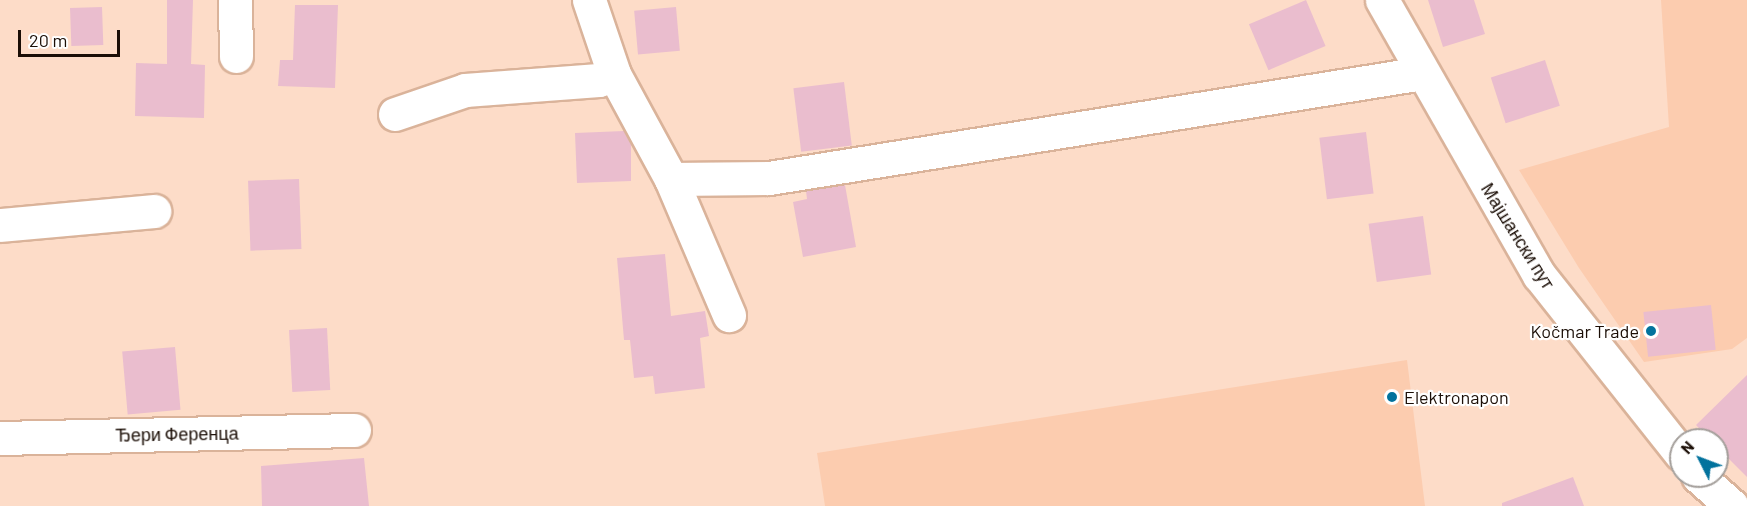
<!DOCTYPE html>
<meta charset="utf-8">
<style>
body{margin:0}
#map{position:relative;width:1747px;height:506px;overflow:hidden;background:#fddcc8;font-family:Barlow,sans-serif}
div>[style]{position:absolute}
.built>*{inset:0;background:#fcccaf}
.building>*{inset:0;background:#eabdce;transform-origin:0 0}
.roads{filter:drop-shadow(2px 0 #dab39a) drop-shadow(-2px 0 #dab39a) drop-shadow(0 2px #dab39a) drop-shadow(0 -2px #dab39a)}
.minor>*{height:33px;margin:-16.5px;padding:0 16.5px;transform-origin:16.5px;border-radius:16.5px;background:#fff}
.dots>*{width:16px;height:16px;translate:-50% -50%;box-sizing:border-box;border:3px solid #fff;border-radius:50%}
span{translate:-50% -50%;white-space:nowrap;text-align:center;line-height:1.15;-webkit-text-stroke:4.5px #fff;paint-order:stroke}
.street-label{font-size:18px;color:#1b0e06}
.poi-label{font-size:18px;color:#1b0e06}
.right{translate:-100% -50%;text-align:right}
.left{translate:0 -50%;text-align:left}
.north{position:absolute;left:1669px;top:428px;width:60px;height:60px;box-sizing:border-box;background:#fff;border:2px solid #a49f9b;border-radius:50%;rotate:312deg;font-size:16px;font-weight:700;line-height:24px;text-align:center;color:#1b0e06}
.north::after{content:'';display:block;margin:auto;width:21px;height:27px;background:#02729d;clip-path:polygon(50% 0,100% 100%,50% 72%,0 100%)}
.scale{position:absolute;left:18px;top:30px;width:102px;height:27px;box-sizing:border-box;border:3px solid #1b0e06;border-top:0;padding-left:8px;font-size:18px;line-height:21px;white-space:nowrap;color:#1b0e06;-webkit-text-stroke:4px #fff;paint-order:stroke}
</style>
<div id="map">
<div class="built">
<i style="clip-path:polygon(1661px 0,1747px 0,1747px 338px,1732px 349px,1644px 362px,1579px 268px,1519px 170px,1669px 127px)"></i>
<i style="clip-path:polygon(1407px 360px,1425px 506px,825px 506px,817px 453px)"></i>
</div>
<div class="building">
<i style="clip-path:polygon(167px 0,193px 0,191px 64px,205px 65px,204px 118px,135px 116px,136px 63px,167px 64px)"></i>
<i style="left:1306px;top:0;width:50px;height:62px;rotate:67deg"></i>
<i style="clip-path:polygon(1428px 0,1474px 0,1485px 34px,1443px 47px)"></i>
<i style="clip-path:polygon(295px 5px,338px 5px,335px 88px,278px 86px,280px 60px,293px 60px)"></i>
<i style="left:102px;top:7px;width:38px;height:32px;rotate:88deg"></i>
<i style="left:676px;top:7px;width:44px;height:42px;rotate:85deg"></i>
<i style="left:1545px;top:60px;width:48px;height:57px;rotate:72deg"></i>
<i style="left:844px;top:82px;width:64px;height:51px;rotate:83deg"></i>
<i style="clip-path:polygon(624px 131px,631px 144px,631px 181px,577px 183px,575px 133px)"></i>
<i style="left:1366px;top:132px;width:62px;height:47px;rotate:83deg"></i>
<i style="left:299px;top:179px;width:70px;height:51px;rotate:88deg"></i>
<i style="clip-path:polygon(845px 185px,856px 247px,803px 257px,793px 202px,807px 199px,806px 191px)"></i>
<i style="left:1423px;top:216px;width:59px;height:55px;rotate:82deg"></i>
<i style="clip-path:polygon(665px 254px,671px 316px,705px 311px,709px 336px,700px 338px,705px 388px,655px 394px,653px 376px,634px 378px,630px 340px,624px 340px,617px 258px)"></i>
<i style="left:1711px;top:305px;width:45px;height:68px;rotate:84deg"></i>
<i style="left:327px;top:328px;width:62px;height:38px;rotate:87deg"></i>
<i style="left:175px;top:347px;width:63px;height:53px;rotate:85deg"></i>
<i style="clip-path:polygon(1747px 375px,1747px 477px,1717px 447px,1717px 440px,1711px 440px,1696px 425px)"></i>
<i style="clip-path:polygon(364px 458px,369px 506px,262px 506px,261px 466px)"></i>
<i style="clip-path:polygon(1573px 477px,1584px 506px,1502px 506px,1502px 503px)"></i>
</div>
<div class="roads">
<div class="minor">
<i style="left:235px;top:0;width:56px;rotate:89deg"></i>
<i style="left:589px;top:0;width:78px;rotate:71.3deg"></i>
<i style="left:614px;top:74px;width:119px;rotate:61.5deg"></i>
<i style="left:671px;top:179px;width:148px;rotate:66.9deg"></i>
<i style="left:1382px;top:0;width:317px;rotate:60.3deg"></i>
<i style="left:1539px;top:275px;width:228px;rotate:51.6deg"></i>
<i style="left:395px;top:114px;width:74px;rotate:-18.9deg"></i>
<i style="left:465px;top:90px;width:134px;rotate:-4.3deg"></i>
<i style="left:599px;top:80px;width:16px;rotate:-22deg"></i>
<i style="left:671px;top:179px;width:98px;rotate:-0.6deg"></i>
<i style="left:769px;top:178px;width:661px;rotate:-9.13deg"></i>
<i style="left:0;top:225px;width:155px;rotate:-5.2deg"></i>
<i style="left:0;top:438px;width:354px;rotate:-1.3deg"></i>
<i style="left:1698px;top:476px;width:45px;rotate:41.4deg"></i>
</div>
</div>
<div class="dots">
<i style="left:1651px;top:331px;background:#02729d"></i>
<i style="left:1392px;top:397px;background:#02729d"></i>
</div>
<div class="street-label">
<span style="left:1518px;top:236px;rotate:58deg">Мајшански пут</span>
<span style="left:177px;top:434px;rotate:-1deg">Ђери Ференца</span>
</div>
<div class="poi-label">
<span class="right" style="left:1639px;top:331px">Kočmar Trade</span>
<span class="left" style="left:1404px;top:397px">Elektronapon</span>
</div>
<div class="north">N</div>
<div class="scale">20 m</div>
</div>
